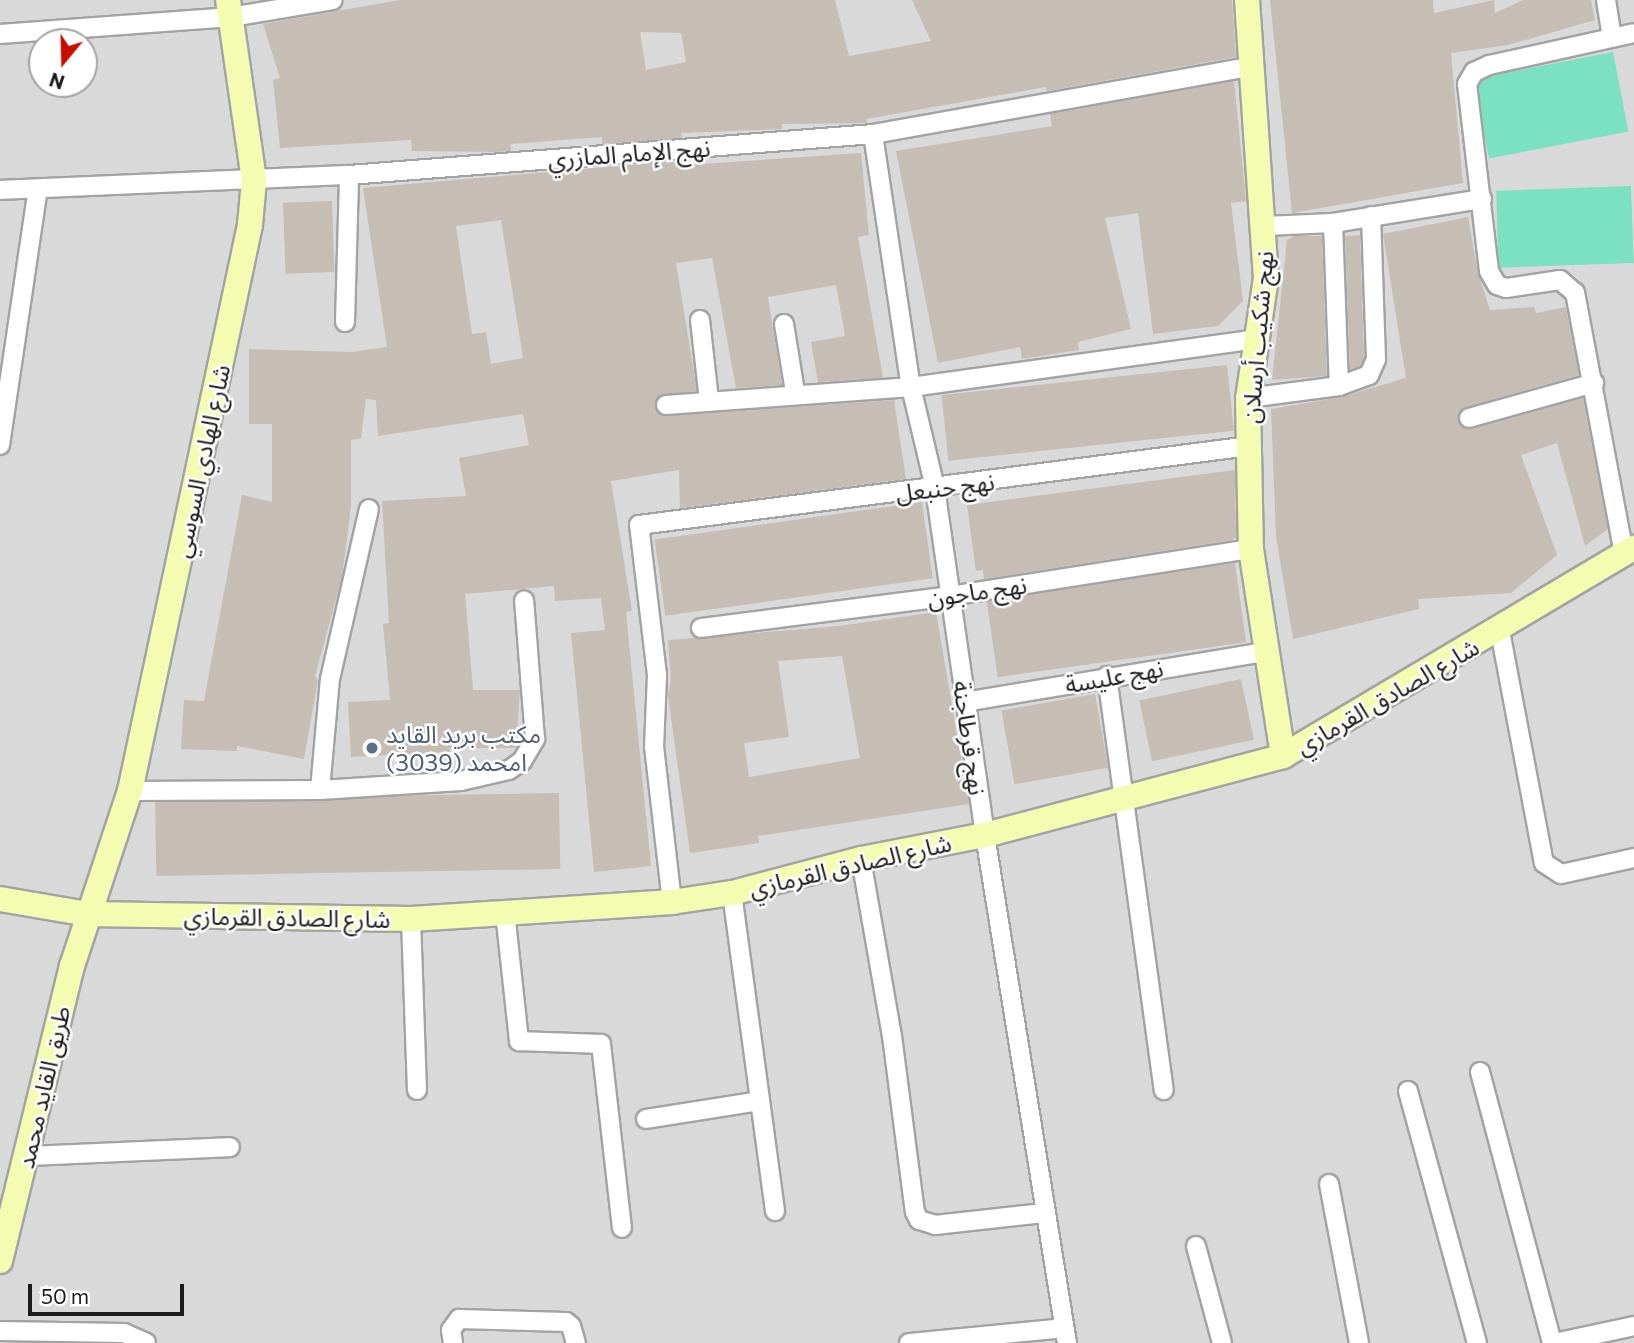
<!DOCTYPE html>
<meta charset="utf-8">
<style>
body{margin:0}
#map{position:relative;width:1634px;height:1343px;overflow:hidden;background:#eeebe1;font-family:Commissioner,"Noto Sans Arabic",sans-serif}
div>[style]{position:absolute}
.residential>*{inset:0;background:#dad9d9}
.pitch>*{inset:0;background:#7be1c0;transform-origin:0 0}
.building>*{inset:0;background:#c6bdb4;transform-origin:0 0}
.roads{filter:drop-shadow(2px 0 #a3a3a3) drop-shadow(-2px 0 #a3a3a3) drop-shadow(0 2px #a3a3a3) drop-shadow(0 -2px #a3a3a3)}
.street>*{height:18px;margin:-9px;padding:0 9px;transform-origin:9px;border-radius:9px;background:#fff}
.secondary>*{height:24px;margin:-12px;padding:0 12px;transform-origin:12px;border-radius:12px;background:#f3fcb1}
.dots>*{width:19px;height:19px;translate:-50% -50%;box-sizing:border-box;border:4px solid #fff;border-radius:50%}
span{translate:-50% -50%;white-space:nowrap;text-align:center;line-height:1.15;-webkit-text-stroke:5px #fff;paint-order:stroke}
.street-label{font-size:24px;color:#1c1c1c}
.service-label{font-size:24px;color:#4e5e75}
.left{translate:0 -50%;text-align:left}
.north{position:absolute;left:28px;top:28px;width:70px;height:70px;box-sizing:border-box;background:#fff;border:2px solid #a4a4a4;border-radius:50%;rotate:199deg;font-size:19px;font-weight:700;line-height:28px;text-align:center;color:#1c1c1c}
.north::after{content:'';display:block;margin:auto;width:24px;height:32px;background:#c80d00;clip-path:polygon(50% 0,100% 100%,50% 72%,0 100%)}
.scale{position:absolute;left:28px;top:1284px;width:156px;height:32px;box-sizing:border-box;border:4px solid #1c1c1c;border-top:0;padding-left:9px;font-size:21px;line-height:24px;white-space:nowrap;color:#1c1c1c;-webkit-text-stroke:5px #fff;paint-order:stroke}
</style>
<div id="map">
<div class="residential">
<i style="clip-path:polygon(evenodd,0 0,1634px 0,1634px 1343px,0 1343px,0 0,42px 42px,84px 42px,84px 84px,42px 84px,42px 42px)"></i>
</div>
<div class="pitch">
<i style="left:1613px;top:52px;width:81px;height:142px;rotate:79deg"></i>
<i style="left:1631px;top:186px;width:77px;height:135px;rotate:88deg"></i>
</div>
<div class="building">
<i style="clip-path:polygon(evenodd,400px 0,835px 0,849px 56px,931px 41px,912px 0,1232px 0,1236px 57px,1047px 91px,1046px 87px,866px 119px,867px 123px,782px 124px,782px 129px,681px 133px,682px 138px,602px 144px,602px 137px,510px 144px,511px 151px,498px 152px,412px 151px,411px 140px,280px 148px,273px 80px,280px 78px,263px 24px,400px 0,640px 32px,681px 33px,686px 62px,646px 70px,640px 32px)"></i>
<i style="clip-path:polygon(1270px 0,1433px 0,1434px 13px,1494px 0,1495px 13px,1523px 0,1591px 0,1595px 20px,1508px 45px,1451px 53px,1463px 183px,1292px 213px)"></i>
<i style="clip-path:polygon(1234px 81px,1246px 201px,1231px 203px,1243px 301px,1218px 326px,1153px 334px,1138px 213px,1105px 218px,1131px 329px,1078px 342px,1079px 350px,1022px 359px,1020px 347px,938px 363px,896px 151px,1052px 126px,1050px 114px)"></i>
<i style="clip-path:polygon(evenodd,861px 153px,869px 235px,858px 237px,883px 378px,818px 382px,811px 342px,845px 336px,836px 285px,768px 297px,782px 385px,736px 388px,712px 258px,676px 263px,697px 391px,660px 395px,655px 407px,667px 416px,894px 400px,906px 479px,680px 508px,679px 470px,611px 481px,632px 611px,626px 612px,651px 866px,594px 872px,571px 633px,605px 630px,601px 598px,555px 601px,554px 586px,465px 594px,473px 690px,520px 690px,516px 748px,450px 748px,450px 752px,351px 757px,348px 702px,390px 700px,383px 624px,389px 623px,382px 501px,466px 496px,459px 458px,529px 445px,523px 414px,378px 436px,376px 400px,366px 399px,361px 438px,351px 440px,351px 506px,342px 577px,315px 676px,318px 680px,304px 759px,237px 746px,237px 751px,181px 749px,184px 700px,204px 701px,242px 495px,272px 502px,272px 424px,249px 424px,249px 349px,351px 352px,387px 347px,363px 188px,686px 160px,687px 165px,861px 153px,501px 220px,523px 358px,491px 364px,486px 332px,472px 334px,456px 226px,501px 220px)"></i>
<i style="left:332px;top:201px;width:71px;height:49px;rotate:88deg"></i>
<i style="clip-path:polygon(1468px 217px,1478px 273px,1490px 310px,1534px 307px,1536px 313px,1566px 307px,1579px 375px,1466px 407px,1458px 422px,1472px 429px,1583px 398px,1608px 529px,1585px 546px,1557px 443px,1521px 455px,1557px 555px,1511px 593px,1418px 599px,1419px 609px,1293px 639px,1276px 536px,1271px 409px,1341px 397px,1406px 378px,1383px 234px)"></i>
<i style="clip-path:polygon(1360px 235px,1364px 359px,1361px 366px,1350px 370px,1345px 236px)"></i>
<i style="clip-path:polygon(1294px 236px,1322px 236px,1327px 376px,1272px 380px,1287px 240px)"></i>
<i style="left:1227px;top:365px;width:66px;height:287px;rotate:84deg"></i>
<i style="clip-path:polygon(1235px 470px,1236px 537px,1232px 540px,984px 579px,983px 570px,976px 571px,967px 505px)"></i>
<i style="left:922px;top:502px;width:77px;height:270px;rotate:82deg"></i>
<i style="left:1235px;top:563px;width:80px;height:251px;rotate:82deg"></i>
<i style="clip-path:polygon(evenodd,936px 612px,969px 804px,758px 836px,759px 843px,690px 853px,668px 696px,671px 680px,668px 640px,839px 626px,936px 612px,842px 656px,860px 758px,749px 777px,744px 743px,789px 737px,778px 661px,842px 656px)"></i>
<i style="left:1241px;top:679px;width:62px;height:104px;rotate:78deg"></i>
<i style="left:1095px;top:694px;width:75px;height:95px;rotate:80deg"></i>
<i style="left:559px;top:793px;width:76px;height:404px;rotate:89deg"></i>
</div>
<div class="roads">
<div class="street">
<i style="left:1606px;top:0;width:37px;rotate:81deg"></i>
<i style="left:0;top:34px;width:232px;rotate:-4.2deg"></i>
<i style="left:231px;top:17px;width:103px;rotate:-9.5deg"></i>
<i style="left:873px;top:134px;width:256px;rotate:81.5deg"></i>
<i style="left:911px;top:387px;width:104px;rotate:76.6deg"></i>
<i style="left:935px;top:488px;width:351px;rotate:81.8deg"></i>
<i style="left:985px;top:835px;width:515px;rotate:80.83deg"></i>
<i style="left:0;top:190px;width:349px;rotate:-2.5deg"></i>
<i style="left:349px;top:175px;width:526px;rotate:-4.47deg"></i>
<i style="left:873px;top:134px;width:386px;rotate:-10.1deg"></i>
<i style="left:1333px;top:223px;width:163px;rotate:87.9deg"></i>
<i style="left:1265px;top:226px;width:68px;rotate:-2.5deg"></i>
<i style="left:1333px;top:223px;width:151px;rotate:-9.2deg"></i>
<i style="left:700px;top:320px;width:81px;rotate:83.6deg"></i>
<i style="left:345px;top:322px;width:147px;rotate:-88.4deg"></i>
<i style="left:784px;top:324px;width:69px;rotate:80.8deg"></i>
<i style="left:1248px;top:398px;width:92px;rotate:-7.5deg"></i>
<i style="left:1339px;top:386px;width:32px;rotate:-20deg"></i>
<i style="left:1369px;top:375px;width:17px;rotate:-66deg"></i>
<i style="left:1376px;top:359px;width:143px;rotate:-92deg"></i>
<i style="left:666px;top:405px;width:246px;rotate:-4.2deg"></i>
<i style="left:911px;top:387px;width:347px;rotate:-7.9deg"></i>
<i style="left:1469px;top:418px;width:130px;rotate:-15.6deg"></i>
<i style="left:0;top:445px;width:259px;rotate:-81.6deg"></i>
<i style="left:1624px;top:554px;width:266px;rotate:-100.6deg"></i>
<i style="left:1575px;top:293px;width:20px;rotate:-139deg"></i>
<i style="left:1560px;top:280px;width:55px;rotate:171.6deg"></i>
<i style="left:1506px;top:288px;width:9px;rotate:-162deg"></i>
<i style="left:1497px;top:285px;width:16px;rotate:-120deg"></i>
<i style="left:1489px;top:271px;width:188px;rotate:-96.7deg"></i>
<i style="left:1467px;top:84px;width:14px;rotate:-60deg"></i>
<i style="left:1474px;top:72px;width:17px;rotate:-25deg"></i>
<i style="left:1489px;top:65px;width:148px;rotate:-12.4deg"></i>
<i style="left:701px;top:628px;width:251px;rotate:-7.3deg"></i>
<i style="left:950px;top:596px;width:305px;rotate:-8.9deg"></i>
<i style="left:1500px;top:631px;width:236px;rotate:79.3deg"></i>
<i style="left:1544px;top:863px;width:20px;rotate:33deg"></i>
<i style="left:1561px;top:874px;width:75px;rotate:-12.4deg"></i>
<i style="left:1107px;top:676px;width:418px;rotate:82.2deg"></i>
<i style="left:965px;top:702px;width:303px;rotate:-9.5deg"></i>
<i style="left:320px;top:790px;width:111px;rotate:-84.9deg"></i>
<i style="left:330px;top:679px;width:174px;rotate:-77.1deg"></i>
<i style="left:130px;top:791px;width:190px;rotate:-0.3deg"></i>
<i style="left:320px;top:790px;width:141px;rotate:-3.7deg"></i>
<i style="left:461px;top:781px;width:49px;rotate:-12.9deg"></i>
<i style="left:509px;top:770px;width:16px;rotate:-35deg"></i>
<i style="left:522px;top:761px;width:26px;rotate:-59deg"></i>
<i style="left:535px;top:739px;width:139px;rotate:-94.5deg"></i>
<i style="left:861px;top:859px;width:180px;rotate:80.1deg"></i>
<i style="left:892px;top:1036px;width:177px;rotate:82.6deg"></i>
<i style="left:915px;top:1212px;width:9px;rotate:63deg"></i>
<i style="left:919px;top:1220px;width:17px;rotate:17deg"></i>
<i style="left:935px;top:1225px;width:109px;rotate:-6.3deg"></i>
<i style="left:732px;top:893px;width:321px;rotate:82.3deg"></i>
<i style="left:672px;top:902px;width:156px;rotate:-96.6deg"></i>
<i style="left:654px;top:747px;width:72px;rotate:-87.6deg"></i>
<i style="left:657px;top:675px;width:151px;rotate:-96.8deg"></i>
<i style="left:639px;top:525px;width:616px;rotate:-7.37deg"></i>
<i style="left:505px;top:912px;width:130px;rotate:83.8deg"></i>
<i style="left:519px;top:1041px;width:82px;rotate:2.1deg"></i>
<i style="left:601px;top:1044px;width:185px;rotate:83.5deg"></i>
<i style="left:411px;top:919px;width:171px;rotate:88deg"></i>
<i style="left:1480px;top:1072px;width:280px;rotate:75.1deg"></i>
<i style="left:1408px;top:1091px;width:261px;rotate:74.7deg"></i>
<i style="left:646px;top:1119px;width:115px;rotate:-9deg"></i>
<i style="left:27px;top:1156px;width:203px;rotate:-2.5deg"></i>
<i style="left:1329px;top:1184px;width:162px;rotate:79.3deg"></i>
<i style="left:1196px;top:1246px;width:100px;rotate:75deg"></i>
<i style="left:0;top:1331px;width:124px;rotate:0.9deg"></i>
<i style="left:124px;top:1333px;width:24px;rotate:24deg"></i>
<i style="left:453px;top:1343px;width:13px;rotate:-99deg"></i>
<i style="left:451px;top:1330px;width:14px;rotate:-54deg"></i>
<i style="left:459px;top:1319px;width:107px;rotate:1.6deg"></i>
<i style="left:566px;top:1322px;width:6px;rotate:39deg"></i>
<i style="left:571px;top:1326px;width:18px;rotate:74deg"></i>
<i style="left:909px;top:1343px;width:156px;rotate:-5.5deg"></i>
<i style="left:1555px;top:1343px;width:81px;rotate:-12.1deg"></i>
</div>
<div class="secondary">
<i style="left:1247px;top:0;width:279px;rotate:86.1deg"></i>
<i style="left:1266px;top:278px;width:121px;rotate:98.5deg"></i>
<i style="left:1248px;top:398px;width:151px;rotate:88.9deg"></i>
<i style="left:1251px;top:549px;width:209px;rotate:81.2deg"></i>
<i style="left:0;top:899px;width:89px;rotate:9.7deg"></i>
<i style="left:88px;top:914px;width:323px;rotate:0.9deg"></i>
<i style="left:411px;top:919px;width:262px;rotate:-3.7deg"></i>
<i style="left:672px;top:902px;width:61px;rotate:-8.5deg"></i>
<i style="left:732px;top:893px;width:133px;rotate:-14.8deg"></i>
<i style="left:861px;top:859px;width:126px;rotate:-11deg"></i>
<i style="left:985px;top:835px;width:308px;rotate:-14.8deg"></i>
<i style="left:1283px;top:756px;width:408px;rotate:-30.7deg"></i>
<i style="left:0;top:1261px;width:304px;rotate:-76.3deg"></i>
<i style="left:72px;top:966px;width:184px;rotate:-71.7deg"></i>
<i style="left:130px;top:791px;width:579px;rotate:-78.03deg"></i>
<i style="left:250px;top:225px;width:45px;rotate:-84.9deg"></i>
<i style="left:254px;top:180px;width:182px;rotate:-98.2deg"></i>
</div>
</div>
<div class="dots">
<i style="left:372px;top:748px;background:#5c6f8a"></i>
</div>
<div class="street-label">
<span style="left:629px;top:153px;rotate:-4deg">نهج الإمام المازري</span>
<span style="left:1257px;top:337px;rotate:-85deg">نهج شكيب أرسلان</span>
<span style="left:201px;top:461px;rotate:-78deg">شارع الهادي السوسي</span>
<span style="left:945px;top:487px;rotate:-7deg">نهج حنبعل</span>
<span style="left:977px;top:591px;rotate:-8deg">نهج ماجون</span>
<span style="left:1114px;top:676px;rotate:-10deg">نهج عليسة</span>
<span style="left:1387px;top:696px;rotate:-30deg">شارع الصادق القرمازي</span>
<span style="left:970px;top:738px;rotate:82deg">نهج قرطاجنة</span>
<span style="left:850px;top:865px;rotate:-13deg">شارع الصادق القرمازي</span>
<span style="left:287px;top:917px;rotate:1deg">شارع الصادق القرمازي</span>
<span style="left:43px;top:1087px;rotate:-77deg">طريق القايد محمد</span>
</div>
<div class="service-label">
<span class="left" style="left:386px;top:748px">مكتب بريد القايد<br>امحمد (3039)</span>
</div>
<div class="north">N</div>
<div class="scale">50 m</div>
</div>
